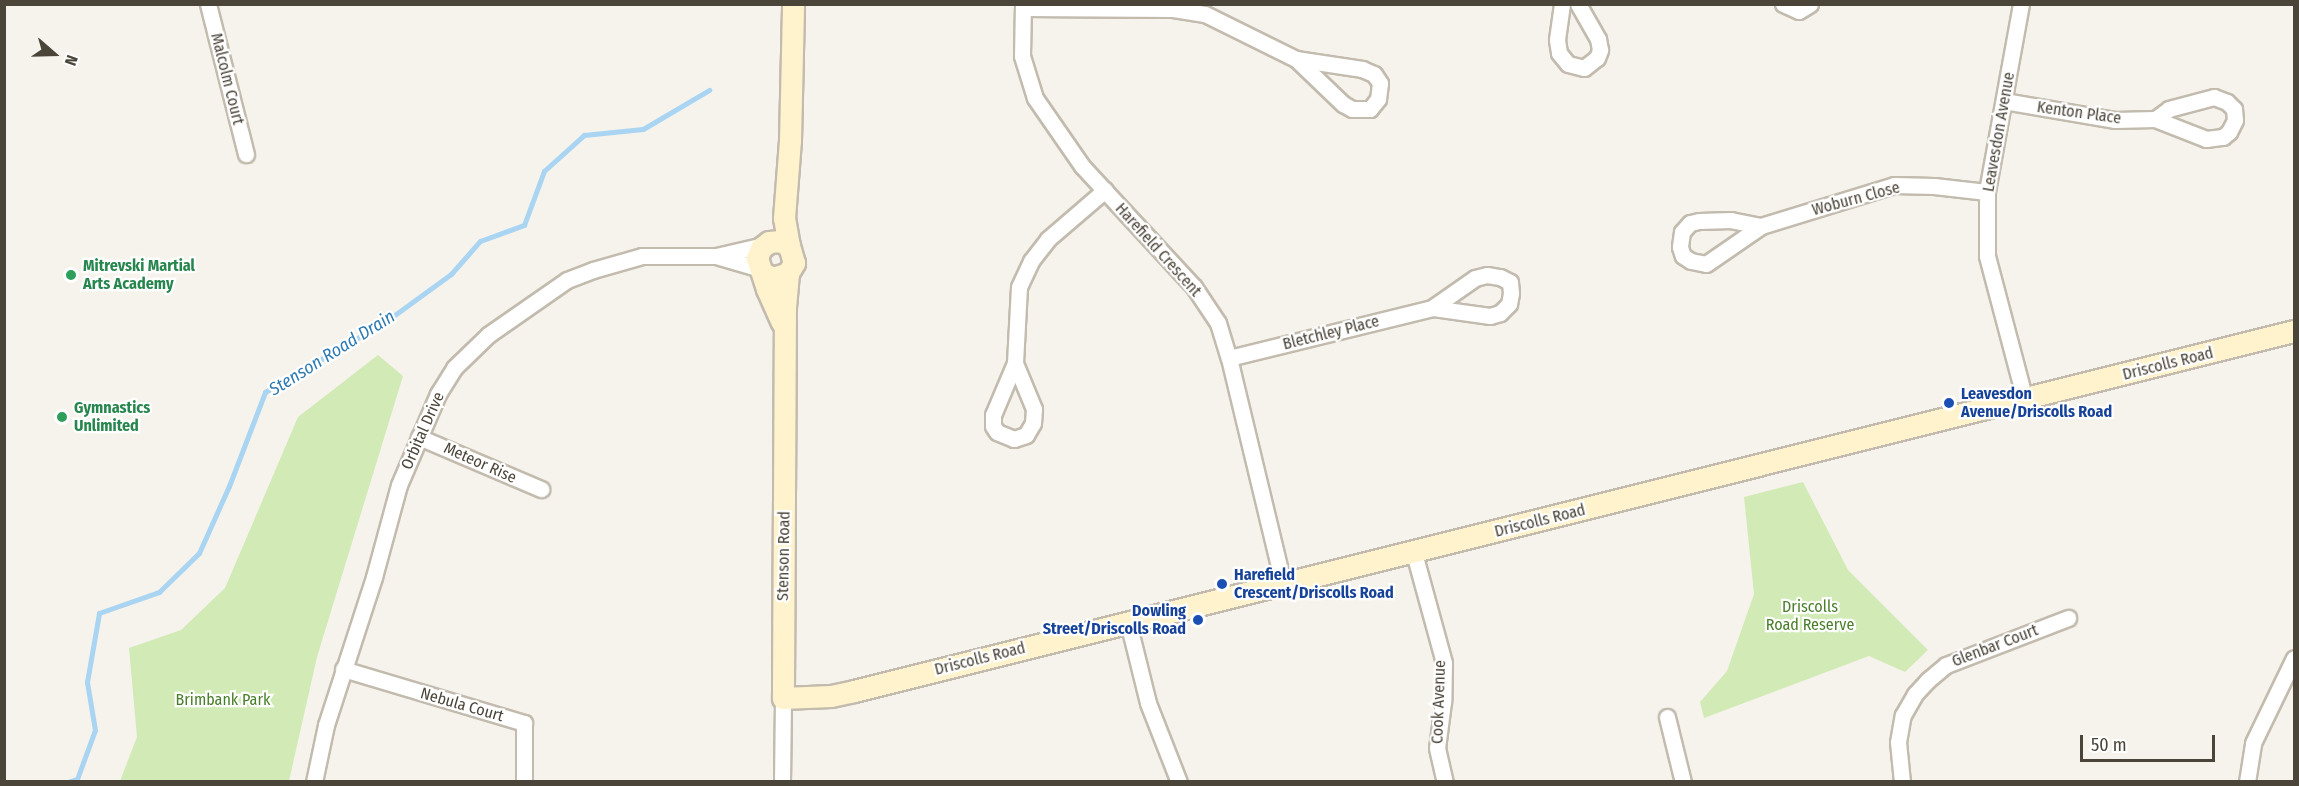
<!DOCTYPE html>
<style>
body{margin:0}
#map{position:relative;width:2299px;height:786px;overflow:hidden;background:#f6f3ec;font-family:"Fira Sans Condensed",sans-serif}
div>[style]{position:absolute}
.green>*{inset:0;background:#d2eab5}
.stream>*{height:5px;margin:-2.5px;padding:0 2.5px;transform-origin:2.5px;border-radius:2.5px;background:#a9d4f2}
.roads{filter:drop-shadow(2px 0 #c2bbae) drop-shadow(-2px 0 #c2bbae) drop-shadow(0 2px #c2bbae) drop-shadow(0 -2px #c2bbae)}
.street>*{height:15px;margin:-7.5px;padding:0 7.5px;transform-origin:7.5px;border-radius:7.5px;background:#fff}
.secondary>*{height:21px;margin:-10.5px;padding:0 10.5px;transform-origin:10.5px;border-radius:10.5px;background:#fff3cd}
.dots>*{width:16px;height:16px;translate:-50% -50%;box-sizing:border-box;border:3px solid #fff;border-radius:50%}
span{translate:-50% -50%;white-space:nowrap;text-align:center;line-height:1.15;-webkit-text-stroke:4.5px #fff;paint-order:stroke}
.street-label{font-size:16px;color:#4b4439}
.leisure-label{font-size:16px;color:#27864d;font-weight:700}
.left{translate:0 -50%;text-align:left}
.transit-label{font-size:16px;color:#164399;font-weight:700}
.right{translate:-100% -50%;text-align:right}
.park-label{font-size:16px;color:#4a7f2a}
.water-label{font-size:18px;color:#2e7ab2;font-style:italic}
.frame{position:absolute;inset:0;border:6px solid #4b4439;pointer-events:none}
.north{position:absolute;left:24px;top:24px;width:60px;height:60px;-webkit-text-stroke:4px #fff;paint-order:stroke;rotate:110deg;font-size:16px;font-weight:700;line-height:24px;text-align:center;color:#4b4439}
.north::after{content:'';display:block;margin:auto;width:21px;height:27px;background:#4b4439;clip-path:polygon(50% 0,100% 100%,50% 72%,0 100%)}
.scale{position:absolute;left:2080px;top:735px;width:135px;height:27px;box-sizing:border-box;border:3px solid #4b4439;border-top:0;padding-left:8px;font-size:18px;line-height:21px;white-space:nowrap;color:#4b4439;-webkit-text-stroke:4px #fff;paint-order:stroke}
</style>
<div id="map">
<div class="green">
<i style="clip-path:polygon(378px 355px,403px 376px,317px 657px,289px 781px,120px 781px,137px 737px,129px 648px,181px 630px,225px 588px,298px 417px)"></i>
<i style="clip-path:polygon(1803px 482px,1848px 570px,1928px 650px,1905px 672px,1869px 656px,1704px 718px,1700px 702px,1727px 671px,1754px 594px,1744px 497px)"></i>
</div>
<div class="stream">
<i style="left:68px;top:782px;width:9px;rotate:-18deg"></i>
<i style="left:77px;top:779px;width:52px;rotate:-69.8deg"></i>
<i style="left:95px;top:730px;width:49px;rotate:-99.5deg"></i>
<i style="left:87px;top:682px;width:70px;rotate:-80.1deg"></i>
<i style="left:99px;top:613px;width:64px;rotate:-19.3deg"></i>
<i style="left:159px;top:592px;width:56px;rotate:-44.3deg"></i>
<i style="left:199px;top:553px;width:73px;rotate:-65.9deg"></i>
<i style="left:229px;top:486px;width:101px;rotate:-69deg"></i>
<i style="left:265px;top:392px;width:139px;rotate:-30.3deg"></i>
<i style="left:385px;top:322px;width:82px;rotate:-36deg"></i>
<i style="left:451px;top:274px;width:44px;rotate:-48.7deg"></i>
<i style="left:480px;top:241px;width:47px;rotate:-20deg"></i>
<i style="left:524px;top:225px;width:58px;rotate:-69.7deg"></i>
<i style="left:544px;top:171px;width:54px;rotate:-42deg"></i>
<i style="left:584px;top:135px;width:59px;rotate:-5.8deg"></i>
<i style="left:643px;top:129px;width:77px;rotate:-30.6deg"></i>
</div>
<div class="roads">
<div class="street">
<i style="left:208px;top:4px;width:155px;rotate:75.8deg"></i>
<i style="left:1023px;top:4px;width:52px;rotate:91.1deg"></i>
<i style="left:1022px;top:56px;width:44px;rotate:72.8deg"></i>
<i style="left:1035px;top:98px;width:83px;rotate:55.3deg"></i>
<i style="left:1082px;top:166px;width:165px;rotate:47.2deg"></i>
<i style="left:1194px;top:287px;width:43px;rotate:56.3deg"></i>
<i style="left:1218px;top:323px;width:37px;rotate:73deg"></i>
<i style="left:1229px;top:358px;width:231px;rotate:76.5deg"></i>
<i style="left:1562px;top:4px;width:36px;rotate:98deg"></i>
<i style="left:1557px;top:40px;width:13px;rotate:81deg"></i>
<i style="left:1559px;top:53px;width:14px;rotate:51deg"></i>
<i style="left:1568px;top:64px;width:16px;rotate:14deg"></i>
<i style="left:1584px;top:68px;width:16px;rotate:-38deg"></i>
<i style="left:1597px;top:58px;width:9px;rotate:-69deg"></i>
<i style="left:1600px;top:50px;width:11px;rotate:-100deg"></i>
<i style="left:1598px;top:39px;width:40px;rotate:-119.7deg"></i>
<i style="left:1783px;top:4px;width:17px;rotate:24deg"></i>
<i style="left:1799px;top:11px;width:13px;rotate:-32deg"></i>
<i style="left:2021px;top:4px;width:191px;rotate:100.3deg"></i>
<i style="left:1987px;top:192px;width:64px;rotate:90deg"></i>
<i style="left:1987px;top:256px;width:149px;rotate:75.2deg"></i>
<i style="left:1023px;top:8px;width:150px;rotate:0.4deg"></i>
<i style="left:1173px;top:9px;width:32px;rotate:9deg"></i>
<i style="left:1205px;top:14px;width:102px;rotate:26.3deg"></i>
<i style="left:1296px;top:59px;width:67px;rotate:8.6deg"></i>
<i style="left:1362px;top:69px;width:13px;rotate:23deg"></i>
<i style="left:1374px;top:74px;width:11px;rotate:56deg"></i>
<i style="left:1380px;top:83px;width:16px;rotate:97deg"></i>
<i style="left:1378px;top:99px;width:13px;rotate:129deg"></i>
<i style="left:1370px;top:109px;width:18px;rotate:180deg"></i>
<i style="left:1352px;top:109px;width:10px;rotate:-151deg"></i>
<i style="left:1343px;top:104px;width:65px;rotate:-136.2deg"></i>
<i style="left:2004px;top:101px;width:113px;rotate:9.7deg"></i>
<i style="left:2115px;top:120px;width:40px;rotate:-1.4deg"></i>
<i style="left:2155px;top:119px;width:55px;rotate:21.4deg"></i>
<i style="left:2206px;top:139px;width:17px;rotate:-7deg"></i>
<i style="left:2223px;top:137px;width:8px;rotate:-40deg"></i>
<i style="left:2229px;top:132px;width:13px;rotate:-63deg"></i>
<i style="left:2235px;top:120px;width:11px;rotate:-95deg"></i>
<i style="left:2234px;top:109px;width:10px;rotate:-135deg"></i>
<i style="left:2227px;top:102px;width:14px;rotate:-159deg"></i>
<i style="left:2214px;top:97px;width:47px;rotate:165.1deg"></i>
<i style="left:2169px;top:109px;width:17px;rotate:144deg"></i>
<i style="left:1761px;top:226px;width:31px;rotate:-169deg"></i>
<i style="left:1731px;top:220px;width:32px;rotate:178deg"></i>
<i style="left:1699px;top:221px;width:9px;rotate:167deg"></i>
<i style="left:1690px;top:223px;width:12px;rotate:132deg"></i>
<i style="left:1682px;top:232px;width:15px;rotate:98deg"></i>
<i style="left:1680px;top:247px;width:9px;rotate:72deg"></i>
<i style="left:1683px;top:256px;width:9px;rotate:32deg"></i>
<i style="left:1691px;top:261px;width:15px;rotate:11deg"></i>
<i style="left:1706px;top:264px;width:67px;rotate:-34.6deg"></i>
<i style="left:1761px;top:226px;width:139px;rotate:-17.1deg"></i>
<i style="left:1894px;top:185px;width:40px;rotate:1.4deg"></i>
<i style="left:1934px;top:186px;width:53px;rotate:6.5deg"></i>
<i style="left:719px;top:257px;width:43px;rotate:16.3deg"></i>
<i style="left:1229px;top:358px;width:209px;rotate:-13.8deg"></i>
<i style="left:1432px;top:308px;width:52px;rotate:-34.9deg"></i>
<i style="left:1475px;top:278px;width:12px;rotate:-14deg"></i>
<i style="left:1487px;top:275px;width:13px;rotate:9deg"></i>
<i style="left:1500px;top:277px;width:11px;rotate:27deg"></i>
<i style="left:1510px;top:282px;width:11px;rotate:85deg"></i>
<i style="left:1511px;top:293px;width:11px;rotate:100deg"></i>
<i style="left:1509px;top:304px;width:13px;rotate:135deg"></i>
<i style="left:1500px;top:313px;width:10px;rotate:163deg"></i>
<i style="left:1490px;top:316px;width:59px;rotate:-172.1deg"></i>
<i style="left:1015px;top:363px;width:50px;rotate:67.6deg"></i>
<i style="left:1034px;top:409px;width:14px;rotate:94deg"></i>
<i style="left:1033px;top:423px;width:14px;rotate:120deg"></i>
<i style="left:1026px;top:435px;width:13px;rotate:162deg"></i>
<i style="left:1014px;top:439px;width:18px;rotate:-158deg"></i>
<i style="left:997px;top:432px;width:7px;rotate:-124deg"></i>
<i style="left:993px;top:426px;width:11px;rotate:-90deg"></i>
<i style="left:993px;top:415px;width:56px;rotate:-67.1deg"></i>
<i style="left:1015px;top:363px;width:76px;rotate:-87deg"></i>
<i style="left:1019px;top:287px;width:29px;rotate:-65deg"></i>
<i style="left:1031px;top:261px;width:28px;rotate:-52deg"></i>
<i style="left:1048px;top:239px;width:75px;rotate:-40.7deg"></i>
<i style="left:419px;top:437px;width:133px;rotate:23.1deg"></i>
<i style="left:1414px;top:553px;width:114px;rotate:74.7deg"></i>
<i style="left:1444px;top:663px;width:39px;rotate:91deg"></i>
<i style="left:1443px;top:702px;width:46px;rotate:97.4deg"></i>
<i style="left:1437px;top:748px;width:35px;rotate:77deg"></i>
<i style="left:1128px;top:622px;width:83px;rotate:76.1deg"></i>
<i style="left:1148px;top:703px;width:85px;rotate:68.6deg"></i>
<i style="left:343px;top:669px;width:189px;rotate:16.6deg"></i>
<i style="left:524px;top:723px;width:59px;rotate:90deg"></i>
<i style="left:1667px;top:717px;width:67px;rotate:76.2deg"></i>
<i style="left:314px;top:782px;width:58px;rotate:-78.1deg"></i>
<i style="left:326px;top:725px;width:156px;rotate:-72deg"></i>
<i style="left:374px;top:577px;width:95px;rotate:-74.8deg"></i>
<i style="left:399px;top:485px;width:99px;rotate:-66.8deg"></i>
<i style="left:438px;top:394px;width:31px;rotate:-58deg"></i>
<i style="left:454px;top:368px;width:47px;rotate:-44.1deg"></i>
<i style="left:488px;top:335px;width:96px;rotate:-34.8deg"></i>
<i style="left:567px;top:280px;width:28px;rotate:-21deg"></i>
<i style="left:593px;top:270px;width:51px;rotate:-15.9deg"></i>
<i style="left:642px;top:256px;width:74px"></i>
<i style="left:716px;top:256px;width:49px;rotate:-12.9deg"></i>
<i style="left:782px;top:782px;width:84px;rotate:-89.3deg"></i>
<i style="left:1902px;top:782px;width:40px;rotate:-95.7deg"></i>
<i style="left:1898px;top:742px;width:27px;rotate:-80deg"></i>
<i style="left:1903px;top:715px;width:24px;rotate:-60deg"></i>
<i style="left:1915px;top:694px;width:19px;rotate:-47deg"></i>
<i style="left:1928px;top:680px;width:23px;rotate:-40deg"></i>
<i style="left:1946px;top:665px;width:131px;rotate:-21.1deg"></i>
<i style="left:2247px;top:782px;width:39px;rotate:-81deg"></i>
<i style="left:2253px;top:743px;width:94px;rotate:-64.2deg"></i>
</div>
<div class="secondary">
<i style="left:789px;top:246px;width:28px;rotate:-100deg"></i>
<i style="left:784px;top:218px;width:78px;rotate:-85.6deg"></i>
<i style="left:790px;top:140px;width:136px;rotate:-88.7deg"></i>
<i style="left:763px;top:273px;width:11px;rotate:27deg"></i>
<i style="left:773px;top:278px;width:16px;rotate:-18deg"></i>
<i style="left:788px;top:273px;width:12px;rotate:-59deg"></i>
<i style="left:794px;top:263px;width:18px;rotate:-106deg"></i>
<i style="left:789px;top:246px;width:10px;rotate:-151deg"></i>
<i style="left:780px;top:241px;width:11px;rotate:175deg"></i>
<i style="left:769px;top:242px;width:10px;rotate:143deg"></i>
<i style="left:761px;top:248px;width:11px;rotate:112deg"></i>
<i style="left:757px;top:258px;width:33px;rotate:72deg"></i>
<i style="left:767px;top:289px;width:36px;rotate:66deg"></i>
<i style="left:788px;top:273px;width:33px;rotate:95deg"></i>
<i style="left:785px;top:306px;width:392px;rotate:90.3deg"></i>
<i style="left:783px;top:698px;width:48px;rotate:-2.4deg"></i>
<i style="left:831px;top:696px;width:24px;rotate:-12deg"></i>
<i style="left:854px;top:691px;width:1484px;rotate:-14.04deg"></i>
</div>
</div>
<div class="dots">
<i style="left:71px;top:275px;background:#2e9e5b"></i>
<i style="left:1949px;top:403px;background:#1a4fb4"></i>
<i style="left:62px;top:417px;background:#2e9e5b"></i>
<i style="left:1222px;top:584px;background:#1a4fb4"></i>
<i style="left:1198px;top:620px;background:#1a4fb4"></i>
</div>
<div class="street-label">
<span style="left:227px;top:79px;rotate:76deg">Malcolm Court</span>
<span style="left:2079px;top:113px;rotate:8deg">Kenton Place</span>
<span style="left:1999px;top:132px;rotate:-80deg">Leavesdon Avenue</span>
<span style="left:1856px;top:199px;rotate:-15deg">Woburn Close</span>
<span style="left:1158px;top:250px;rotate:48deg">Harefield Crescent</span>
<span style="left:1331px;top:333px;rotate:-14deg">Bletchley Place</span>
<span style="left:2168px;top:364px;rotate:-14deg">Driscolls Road</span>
<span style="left:423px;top:431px;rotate:-66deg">Orbital Drive</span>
<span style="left:480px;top:463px;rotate:24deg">Meteor Rise</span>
<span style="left:1540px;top:521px;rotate:-14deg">Driscolls Road</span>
<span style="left:784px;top:556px;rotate:-89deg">Stenson Road</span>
<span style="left:1995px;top:646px;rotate:-21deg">Glenbar Court</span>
<span style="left:980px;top:659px;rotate:-14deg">Driscolls Road</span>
<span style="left:1439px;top:702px;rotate:-88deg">Cook Avenue</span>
<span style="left:462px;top:705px;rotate:16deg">Nebula Court</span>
</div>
<div class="leisure-label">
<span class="left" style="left:83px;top:275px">Mitrevski Martial<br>Arts Academy</span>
<span class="left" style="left:74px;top:417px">Gymnastics<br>Unlimited</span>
</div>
<div class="transit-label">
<span class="left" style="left:1961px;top:403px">Leavesdon<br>Avenue/Driscolls Road</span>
<span class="left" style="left:1234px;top:584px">Harefield<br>Crescent/Driscolls Road</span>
<span class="right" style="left:1186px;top:620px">Dowling<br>Street/Driscolls Road</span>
</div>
<div class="park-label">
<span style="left:1810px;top:616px">Driscolls<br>Road Reserve</span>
<span style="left:223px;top:700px">Brimbank Park</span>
</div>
<div class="water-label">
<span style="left:332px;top:353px;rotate:-32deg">Stenson Road Drain</span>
</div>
<div class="frame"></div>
<div class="north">N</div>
<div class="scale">50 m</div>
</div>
